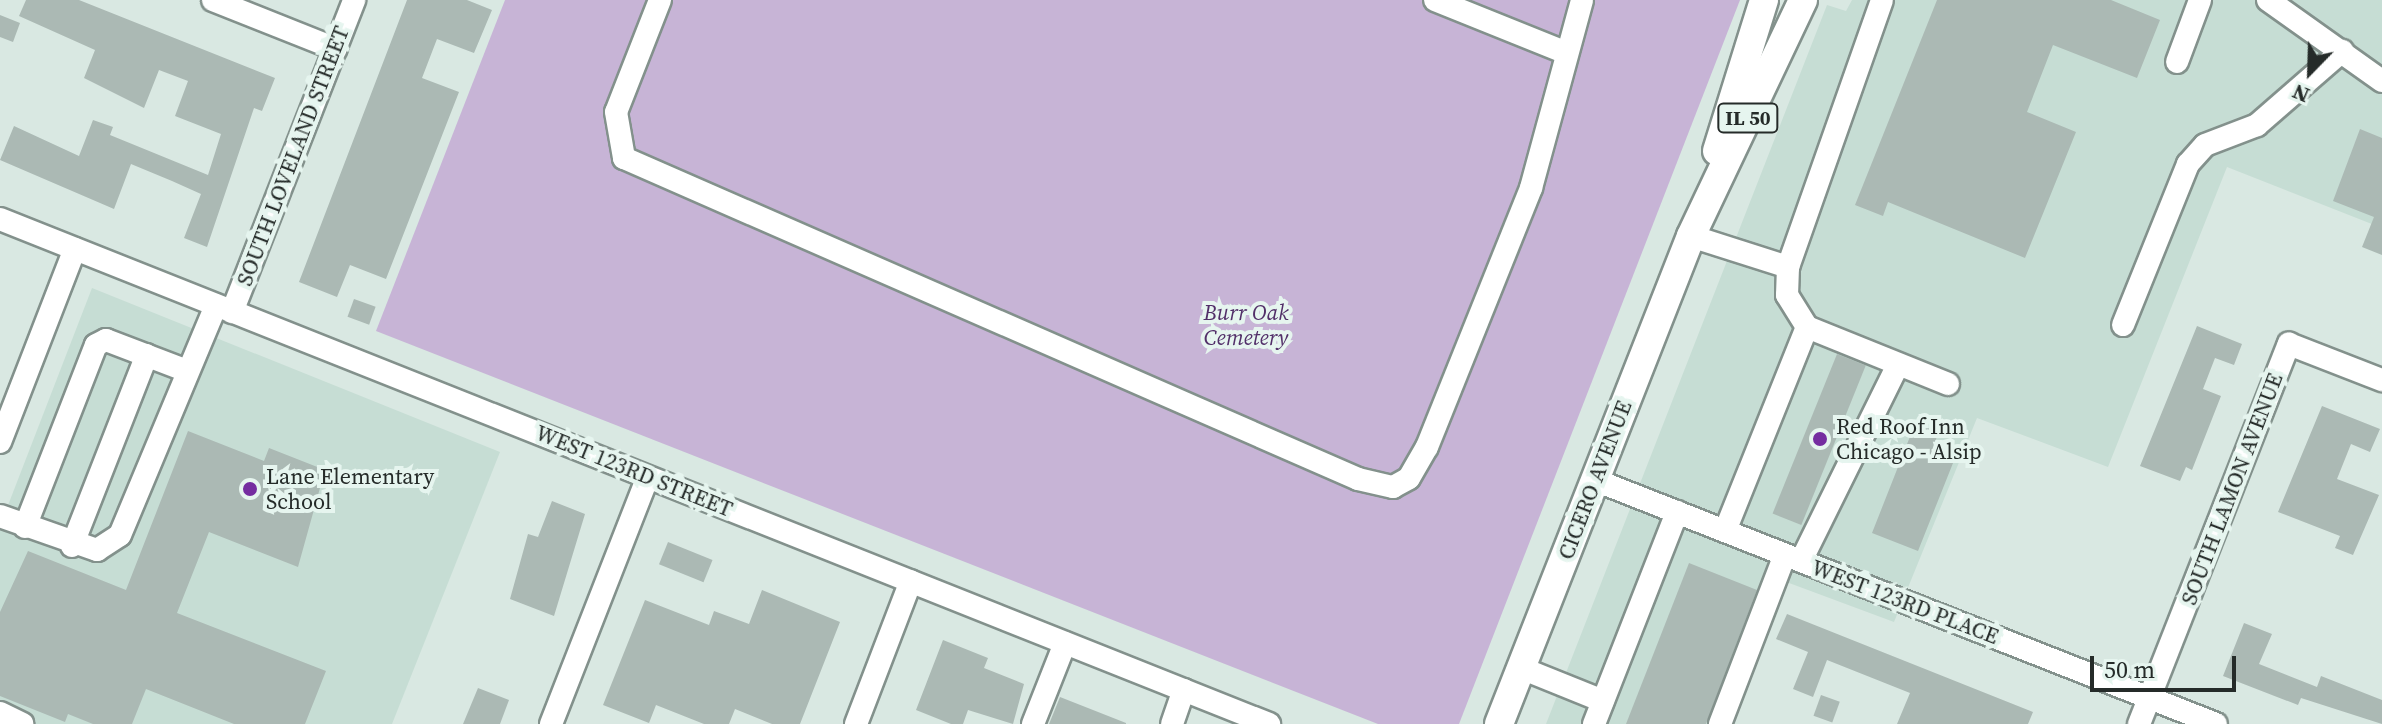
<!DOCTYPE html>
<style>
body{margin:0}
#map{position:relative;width:2382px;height:724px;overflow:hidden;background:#d9e8e2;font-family:"Source Serif 4",serif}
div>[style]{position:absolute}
.built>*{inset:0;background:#c6ddd4}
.green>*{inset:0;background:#c7b4d6}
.building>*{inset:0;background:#abb9b4;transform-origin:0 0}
.roads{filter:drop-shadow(2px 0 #83918c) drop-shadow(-2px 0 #83918c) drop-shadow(0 2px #83918c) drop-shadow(0 -2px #83918c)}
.minor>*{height:22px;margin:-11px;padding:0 11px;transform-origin:11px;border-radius:11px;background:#fff}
.major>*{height:28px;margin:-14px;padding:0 14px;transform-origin:14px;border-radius:14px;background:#fff}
.dots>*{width:22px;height:22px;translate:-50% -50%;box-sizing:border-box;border:4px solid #e6f5ef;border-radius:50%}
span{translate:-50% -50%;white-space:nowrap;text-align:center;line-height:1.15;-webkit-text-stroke:8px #e6f5ef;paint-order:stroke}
.shield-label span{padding:2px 6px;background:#e6f5ef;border:2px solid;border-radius:6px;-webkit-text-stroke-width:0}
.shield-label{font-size:20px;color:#252b29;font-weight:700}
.street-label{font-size:22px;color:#252b29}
.park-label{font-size:22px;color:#522f69;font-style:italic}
.poi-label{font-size:22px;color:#252b29}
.left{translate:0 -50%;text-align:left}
.north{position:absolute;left:2270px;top:32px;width:80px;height:80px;-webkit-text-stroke:6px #e6f5ef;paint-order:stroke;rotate:203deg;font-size:22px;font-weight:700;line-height:32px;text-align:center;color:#252b29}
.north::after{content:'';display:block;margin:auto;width:28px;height:36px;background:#252b29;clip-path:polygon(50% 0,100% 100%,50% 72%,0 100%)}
.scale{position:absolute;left:2090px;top:656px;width:146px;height:36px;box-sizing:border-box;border:4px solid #252b29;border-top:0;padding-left:10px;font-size:24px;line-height:28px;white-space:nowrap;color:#252b29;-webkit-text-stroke:6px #e6f5ef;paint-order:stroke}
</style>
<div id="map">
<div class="built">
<i style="clip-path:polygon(1852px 0,2382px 0,2382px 228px,2227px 167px,2108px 467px,1977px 418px,1894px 622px,1781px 580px,1725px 724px,1546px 724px,1827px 5px,1846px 11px)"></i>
<i style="clip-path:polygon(92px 288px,500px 452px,392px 724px,0 724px,0 526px)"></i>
</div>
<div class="green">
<i style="clip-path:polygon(505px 0,1740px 0,1459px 724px,1378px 724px,376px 331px)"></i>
</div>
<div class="building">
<i style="clip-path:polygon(26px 0,79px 0,275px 78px,262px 111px,254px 108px,207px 247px,184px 238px,201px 194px,172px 181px,131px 164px,114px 209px,0 160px,14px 126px,79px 156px,93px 120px,113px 127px,110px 135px,208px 175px,221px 134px,175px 116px,188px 81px,159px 70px,144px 108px,84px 78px,95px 50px,19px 16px)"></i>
<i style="clip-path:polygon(407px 0,467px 0,492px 10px,474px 53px,437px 39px,422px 78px,459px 92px,386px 279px,350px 265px,337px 297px,299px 282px)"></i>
<i style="clip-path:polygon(1937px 0,2111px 0,2160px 20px,2137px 78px,2053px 45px,2027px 112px,2076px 132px,2025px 258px,1888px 202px,1883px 216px,1855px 205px)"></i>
<i style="clip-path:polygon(0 15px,20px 23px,13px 42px,0 37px)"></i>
<i style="clip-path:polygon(2360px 129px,2382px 138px,2382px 255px,2362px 247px,2374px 217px,2333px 201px)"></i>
<i style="left:354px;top:299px;width:23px;height:19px;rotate:20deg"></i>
<i style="clip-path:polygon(2197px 326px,2242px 344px,2234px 365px,2215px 358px,2203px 389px,2221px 396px,2192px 470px,2186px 467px,2180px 481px,2140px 466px)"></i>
<i style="left:1837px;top:354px;width:31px;height:172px;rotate:22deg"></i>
<i style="clip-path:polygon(2322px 406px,2380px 429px,2370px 452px,2351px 444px,2337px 479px,2379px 495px,2353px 555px,2335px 548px,2340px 536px,2278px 512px)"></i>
<i style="clip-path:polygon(1923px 426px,1939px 432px,1934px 444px,1957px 453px,1918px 551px,1872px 533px,1911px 434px,1919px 437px)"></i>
<i style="clip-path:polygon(188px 431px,264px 461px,269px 448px,325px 470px,298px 567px,209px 532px,177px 613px,326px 671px,305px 724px,234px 724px,146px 689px,132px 724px,93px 724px,68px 714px,65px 722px,0 696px,0 612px,28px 551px,126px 590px)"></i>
<i style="clip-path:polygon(552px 501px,585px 514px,554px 616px,510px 599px,528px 534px,538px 537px)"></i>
<i style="left:668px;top:542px;width:48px;height:24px;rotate:22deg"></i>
<i style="clip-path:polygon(1689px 563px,1757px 590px,1706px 724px,1626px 724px)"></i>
<i style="clip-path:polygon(762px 590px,840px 622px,800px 724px,772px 724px,735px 709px,729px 724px,704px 724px,656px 705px,649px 723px,603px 705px,645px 600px,709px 625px,714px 611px,749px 624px)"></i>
<i style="clip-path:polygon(1787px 614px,2033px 712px,2028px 724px,1897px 724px,1910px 693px,1827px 660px,1813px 697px,1793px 689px,1808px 652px,1776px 639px)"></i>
<i style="clip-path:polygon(2244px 623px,2272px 634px,2259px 664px,2317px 687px,2321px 676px,2382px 700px,2382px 724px,2301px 698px,2298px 705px,2223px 676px)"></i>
<i style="clip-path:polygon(943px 640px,988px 658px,984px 668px,1024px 684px,1013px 724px,968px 710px,963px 724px,951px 724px,916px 710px)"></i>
<i style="clip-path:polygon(478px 688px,509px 700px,500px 724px,463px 724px)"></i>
<i style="left:1821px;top:695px;width:20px;height:22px;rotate:20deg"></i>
<i style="clip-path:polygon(1060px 697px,1126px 723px,1126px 724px,1049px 724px)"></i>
</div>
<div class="roads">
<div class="minor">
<i style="left:213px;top:0;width:132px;rotate:21.7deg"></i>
<i style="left:660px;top:0;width:120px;rotate:111.4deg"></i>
<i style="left:616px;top:112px;width:47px;rotate:80.1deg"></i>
<i style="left:624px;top:158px;width:801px;rotate:23.62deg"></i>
<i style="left:1358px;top:479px;width:36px;rotate:13deg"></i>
<i style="left:1393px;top:487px;width:18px;rotate:-29deg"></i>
<i style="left:1409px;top:478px;width:36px;rotate:-60deg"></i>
<i style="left:1427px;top:447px;width:279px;rotate:-68.1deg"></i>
<i style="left:1531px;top:188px;width:195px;rotate:-74.8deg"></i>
<i style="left:1435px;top:0;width:142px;rotate:21.9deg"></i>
<i style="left:2268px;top:0;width:140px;rotate:35.4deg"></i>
<i style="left:2177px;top:62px;width:66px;rotate:-69.6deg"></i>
<i style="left:0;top:219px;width:1366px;rotate:21.7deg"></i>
<i style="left:1691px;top:236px;width:102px;rotate:17.7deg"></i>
<i style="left:1788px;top:267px;width:283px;rotate:-70.6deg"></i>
<i style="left:1788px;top:267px;width:28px;rotate:92deg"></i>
<i style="left:1787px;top:295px;width:38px;rotate:58deg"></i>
<i style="left:1807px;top:327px;width:152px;rotate:22deg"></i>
<i style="left:232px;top:312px;width:335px;rotate:-68.6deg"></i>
<i style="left:2123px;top:325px;width:174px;rotate:-68deg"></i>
<i style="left:2188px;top:164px;width:25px;rotate:-48deg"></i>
<i style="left:2205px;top:145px;width:56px;rotate:-21deg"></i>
<i style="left:2257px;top:125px;width:113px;rotate:-41deg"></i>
<i style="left:0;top:442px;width:207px;rotate:-68.8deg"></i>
<i style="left:1595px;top:480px;width:667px;rotate:21.45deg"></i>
<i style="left:0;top:516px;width:103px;rotate:19.3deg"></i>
<i style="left:97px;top:550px;width:27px;rotate:-33deg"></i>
<i style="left:120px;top:535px;width:249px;rotate:-67.3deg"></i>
<i style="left:25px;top:527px;width:195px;rotate:-68.7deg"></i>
<i style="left:96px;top:345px;width:11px;rotate:-27deg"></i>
<i style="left:106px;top:340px;width:87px;rotate:20.9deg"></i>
<i style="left:1725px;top:531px;width:220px;rotate:-68.1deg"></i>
<i style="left:72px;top:546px;width:205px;rotate:-68.6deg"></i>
<i style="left:1801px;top:561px;width:219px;rotate:-63.7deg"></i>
<i style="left:1521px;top:668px;width:88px;rotate:21.9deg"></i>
<i style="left:0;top:713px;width:25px;rotate:26deg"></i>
<i style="left:551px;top:724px;width:265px;rotate:-68.6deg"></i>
<i style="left:856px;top:724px;width:153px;rotate:-69deg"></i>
<i style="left:1033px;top:724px;width:87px;rotate:-68.4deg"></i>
<i style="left:1172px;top:724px;width:36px;rotate:-71deg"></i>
<i style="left:1594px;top:724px;width:228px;rotate:-68.6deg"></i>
<i style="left:1720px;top:724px;width:181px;rotate:-69deg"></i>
<i style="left:2139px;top:724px;width:409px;rotate:-68.5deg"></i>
<i style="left:2289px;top:344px;width:100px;rotate:21.2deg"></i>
</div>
<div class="major">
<i style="left:1717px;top:151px;width:158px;rotate:-72.7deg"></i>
<i style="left:1499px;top:724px;width:524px;rotate:-68.52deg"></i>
<i style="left:1691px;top:236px;width:261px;rotate:-64.6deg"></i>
</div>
</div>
<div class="dots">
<i style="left:1820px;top:439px;background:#752da0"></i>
<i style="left:250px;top:489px;background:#752da0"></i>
</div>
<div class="shield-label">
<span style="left:1748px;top:118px">IL 50</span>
</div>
<div class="street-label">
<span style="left:293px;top:156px;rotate:-69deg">SOUTH LOVELAND STREET</span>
<span style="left:634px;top:471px;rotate:22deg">WEST 123RD STREET</span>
<span style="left:1595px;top:480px;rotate:-69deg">CICERO AVENUE</span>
<span style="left:2232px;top:489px;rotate:-69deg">SOUTH LAMON AVENUE</span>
<span style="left:1905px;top:602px;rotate:21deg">WEST 123RD PLACE</span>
</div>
<div class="park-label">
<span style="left:1246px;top:325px">Burr Oak<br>Cemetery</span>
</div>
<div class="poi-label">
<span class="left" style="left:1836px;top:439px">Red Roof Inn<br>Chicago - Alsip</span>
<span class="left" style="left:266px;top:489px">Lane Elementary<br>School</span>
</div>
<div class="north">N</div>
<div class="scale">50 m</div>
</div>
